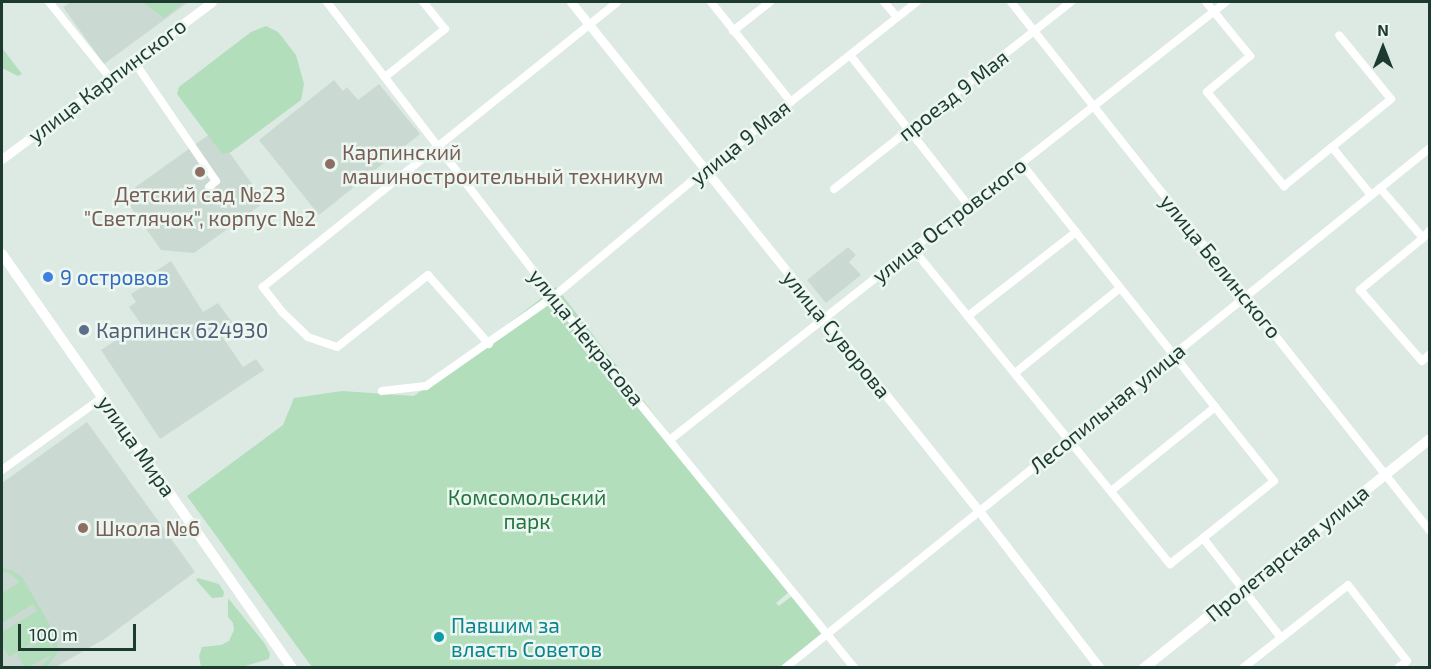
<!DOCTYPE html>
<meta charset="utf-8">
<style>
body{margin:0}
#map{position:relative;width:1431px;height:669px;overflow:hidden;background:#dceae3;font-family:"Exo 2",sans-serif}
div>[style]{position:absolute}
.built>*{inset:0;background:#cadad2}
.green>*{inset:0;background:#b2debc}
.minor>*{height:8px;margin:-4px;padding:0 4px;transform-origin:4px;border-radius:4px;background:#fff}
.tertiary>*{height:9px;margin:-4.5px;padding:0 4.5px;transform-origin:4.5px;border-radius:4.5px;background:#fff}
.secondary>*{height:10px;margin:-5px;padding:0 5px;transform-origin:5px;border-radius:5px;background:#fff}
.dots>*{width:16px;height:16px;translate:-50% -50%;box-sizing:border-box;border:3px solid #ecf7f1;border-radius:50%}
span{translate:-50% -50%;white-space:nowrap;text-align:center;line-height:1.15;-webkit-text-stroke:5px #ecf7f1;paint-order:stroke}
.street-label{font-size:21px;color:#1d3a31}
.education-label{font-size:21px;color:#785e54}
.left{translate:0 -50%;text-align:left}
.shop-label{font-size:21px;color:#366cbe}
.service-label{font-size:21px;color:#4e5e75}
.park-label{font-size:21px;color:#247440}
.culture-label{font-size:21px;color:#0d838f}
.frame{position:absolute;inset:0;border:3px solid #1d3a31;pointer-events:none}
.north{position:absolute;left:1353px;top:18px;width:60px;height:60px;-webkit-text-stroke:4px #ecf7f1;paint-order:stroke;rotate:0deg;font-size:16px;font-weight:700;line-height:24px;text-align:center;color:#1d3a31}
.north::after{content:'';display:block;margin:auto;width:21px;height:27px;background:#1d3a31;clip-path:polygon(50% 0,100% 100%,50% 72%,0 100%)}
.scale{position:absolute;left:18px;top:624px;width:118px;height:27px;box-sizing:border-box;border:3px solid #1d3a31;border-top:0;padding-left:8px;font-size:18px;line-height:21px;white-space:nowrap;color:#1d3a31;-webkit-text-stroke:4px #ecf7f1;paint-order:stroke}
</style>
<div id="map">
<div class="built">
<i style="clip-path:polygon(71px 2px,186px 2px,187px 3px,104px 64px,63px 7px)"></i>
<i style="clip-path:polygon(334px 80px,343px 91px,347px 87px,358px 100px,379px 84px,420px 134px,319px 215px,259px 140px)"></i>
<i style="clip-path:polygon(214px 131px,265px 202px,194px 253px,161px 250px,123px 196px)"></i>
<i style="clip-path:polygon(848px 247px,856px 255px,849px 262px,861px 275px,826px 303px,807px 280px)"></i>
<i style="clip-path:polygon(171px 261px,203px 312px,218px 303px,232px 322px,219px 332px,243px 367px,256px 359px,264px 370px,160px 439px,101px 350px,141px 324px,129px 307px,142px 298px,136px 302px,131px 294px,156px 278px,153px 273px)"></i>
<i style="clip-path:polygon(87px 422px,195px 572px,106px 638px,56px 667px,2px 668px,2px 483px)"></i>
</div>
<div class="green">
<i style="clip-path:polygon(142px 2px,184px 2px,164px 18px)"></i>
<i style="clip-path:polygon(266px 26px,278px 32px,296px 55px,304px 84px,301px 100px,231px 152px,222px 154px,177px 94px,179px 87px,251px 32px)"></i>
<i style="clip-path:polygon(2px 48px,22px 74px,18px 76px,2px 68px)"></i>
<i style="clip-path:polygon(556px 287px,790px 591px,776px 603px,779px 606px,792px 596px,823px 636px,782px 667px,312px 667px,187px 496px,283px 425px,294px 398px,342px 391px,414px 396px)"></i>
<i style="clip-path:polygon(2px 568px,13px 571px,22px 577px,57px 637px,57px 653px,47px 667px,41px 667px,52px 655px,25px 668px,17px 654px,46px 638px,53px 650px,51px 633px,9px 657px,2px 644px,2px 632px,37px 611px,33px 604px,2px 623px,2px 593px,20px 582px,11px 574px,2px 571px)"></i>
<i style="clip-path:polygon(198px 578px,219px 584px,224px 592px,223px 597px,212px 598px,196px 580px)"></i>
<i style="clip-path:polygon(228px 598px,265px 644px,270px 654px,269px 659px,242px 667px,201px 667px,199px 656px,202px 647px,221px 645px,229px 641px,234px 630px,233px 623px,228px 617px)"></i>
</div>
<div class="minor">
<i style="left:49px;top:2px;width:97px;rotate:51.2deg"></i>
<i style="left:327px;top:2px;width:372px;rotate:52.5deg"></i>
<i style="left:553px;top:297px;width:478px;rotate:50.9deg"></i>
<i style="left:711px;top:2px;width:128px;rotate:51.3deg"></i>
<i style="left:884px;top:2px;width:20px;rotate:49deg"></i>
<i style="left:1011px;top:2px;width:675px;rotate:51.62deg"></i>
<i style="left:1206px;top:2px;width:70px;rotate:50.8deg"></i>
<i style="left:1250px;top:56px;width:56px;rotate:140.1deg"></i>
<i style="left:1207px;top:92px;width:122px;rotate:50.7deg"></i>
<i style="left:1284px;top:186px;width:62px;rotate:-39.1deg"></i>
<i style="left:1332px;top:147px;width:62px;rotate:50.9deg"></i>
<i style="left:733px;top:31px;width:47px;rotate:-38.1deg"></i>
<i style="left:850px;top:55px;width:191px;rotate:51.8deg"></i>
<i style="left:133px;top:60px;width:147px;rotate:55.6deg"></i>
<i style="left:216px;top:181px;width:9px;rotate:139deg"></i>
<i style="left:385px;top:77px;width:77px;rotate:-38.7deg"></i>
<i style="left:445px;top:29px;width:35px;rotate:-129deg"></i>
<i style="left:1332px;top:147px;width:76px;rotate:-39.1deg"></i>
<i style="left:1391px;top:99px;width:82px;rotate:-129.1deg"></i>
<i style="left:1021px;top:163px;width:406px;rotate:51.5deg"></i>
<i style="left:1274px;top:481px;width:91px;rotate:141.2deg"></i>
<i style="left:1380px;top:188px;width:66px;rotate:49.3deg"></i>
<i style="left:1423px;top:238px;width:82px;rotate:140.5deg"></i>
<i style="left:1360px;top:290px;width:94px;rotate:48.9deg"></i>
<i style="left:1422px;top:361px;width:11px;rotate:-41deg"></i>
<i style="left:834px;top:189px;width:302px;rotate:-38.3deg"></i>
<i style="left:1423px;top:238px;width:11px;rotate:-49deg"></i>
<i style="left:913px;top:249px;width:407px;rotate:50.8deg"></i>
<i style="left:1170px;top:564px;width:42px;rotate:-38.2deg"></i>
<i style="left:1203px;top:538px;width:127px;rotate:52deg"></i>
<i style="left:1281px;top:638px;width:85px;rotate:-38.3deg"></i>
<i style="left:1348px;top:585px;width:96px;rotate:52.2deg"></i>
<i style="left:1407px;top:661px;width:11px;rotate:142deg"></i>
<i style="left:968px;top:316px;width:137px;rotate:-37.9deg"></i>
<i style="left:489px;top:344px;width:92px;rotate:-131.5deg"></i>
<i style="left:428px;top:275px;width:116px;rotate:141.6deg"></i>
<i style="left:337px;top:347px;width:31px;rotate:-161deg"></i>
<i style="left:308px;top:337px;width:35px;rotate:-136deg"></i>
<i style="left:283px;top:313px;width:33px;rotate:-128deg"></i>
<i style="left:263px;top:287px;width:454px;rotate:-38.8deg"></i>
<i style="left:1015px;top:373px;width:135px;rotate:-39deg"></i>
<i style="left:382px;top:391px;width:44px;rotate:-6.5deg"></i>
<i style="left:426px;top:386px;width:155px;rotate:-35deg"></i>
<i style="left:553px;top:297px;width:199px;rotate:-39.9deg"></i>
<i style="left:706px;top:169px;width:269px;rotate:-38.4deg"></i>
<i style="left:671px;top:439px;width:706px;rotate:-38.22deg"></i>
<i style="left:2px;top:470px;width:123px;rotate:-35.8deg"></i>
<i style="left:1111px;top:491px;width:134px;rotate:-38.9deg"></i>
<i style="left:785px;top:668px;width:829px;rotate:-38.88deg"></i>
<i style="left:1243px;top:668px;width:48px;rotate:-38.3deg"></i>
</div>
<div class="tertiary">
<i style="left:571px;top:2px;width:652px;rotate:51.29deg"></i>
<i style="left:979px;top:511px;width:198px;rotate:52.4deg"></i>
<i style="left:2px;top:159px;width:262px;rotate:-36.8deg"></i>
</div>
<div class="secondary">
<i style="left:2px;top:254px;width:505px;rotate:54.99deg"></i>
<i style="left:1144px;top:668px;width:366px;rotate:-38.7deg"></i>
</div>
<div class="dots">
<i style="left:330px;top:164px;background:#8d6e63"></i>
<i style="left:200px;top:172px;background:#8d6e63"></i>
<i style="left:48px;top:277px;background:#3f7fe0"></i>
<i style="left:84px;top:330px;background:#5c6f8a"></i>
<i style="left:83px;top:528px;background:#8d6e63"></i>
<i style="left:439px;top:637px;background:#0f9aa8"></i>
</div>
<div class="street-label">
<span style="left:107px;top:80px;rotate:-37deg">улица Карпинского</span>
<span style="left:953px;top:95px;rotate:-38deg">проезд 9 Мая</span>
<span style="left:740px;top:142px;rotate:-39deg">улица 9 Мая</span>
<span style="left:949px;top:220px;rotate:-38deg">улица Островского</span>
<span style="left:1221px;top:266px;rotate:51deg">улица Белинского</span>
<span style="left:837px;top:334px;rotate:51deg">улица Суворова</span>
<span style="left:587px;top:337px;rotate:51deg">улица Некрасова</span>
<span style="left:1107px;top:408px;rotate:-39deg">Лесопильная улица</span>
<span style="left:137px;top:446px;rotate:55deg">улица Мира</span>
<span style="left:1287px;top:553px;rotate:-39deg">Пролетарская улица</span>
</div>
<div class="education-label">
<span class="left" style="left:342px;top:164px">Карпинский<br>машиностроительный техникум</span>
<span style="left:200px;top:206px">Детский сад №23<br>"Светлячок", корпус №2</span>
<span class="left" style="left:95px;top:528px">Школа №6</span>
</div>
<div class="shop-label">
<span class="left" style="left:60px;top:277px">9 островов</span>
</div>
<div class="service-label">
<span class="left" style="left:96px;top:330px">Карпинск 624930</span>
</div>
<div class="park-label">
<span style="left:527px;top:509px">Комсомольский<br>парк</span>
</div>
<div class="culture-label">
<span class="left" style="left:451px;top:637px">Павшим за<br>власть Советов</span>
</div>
<div class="frame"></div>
<div class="north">N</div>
<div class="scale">100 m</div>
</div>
